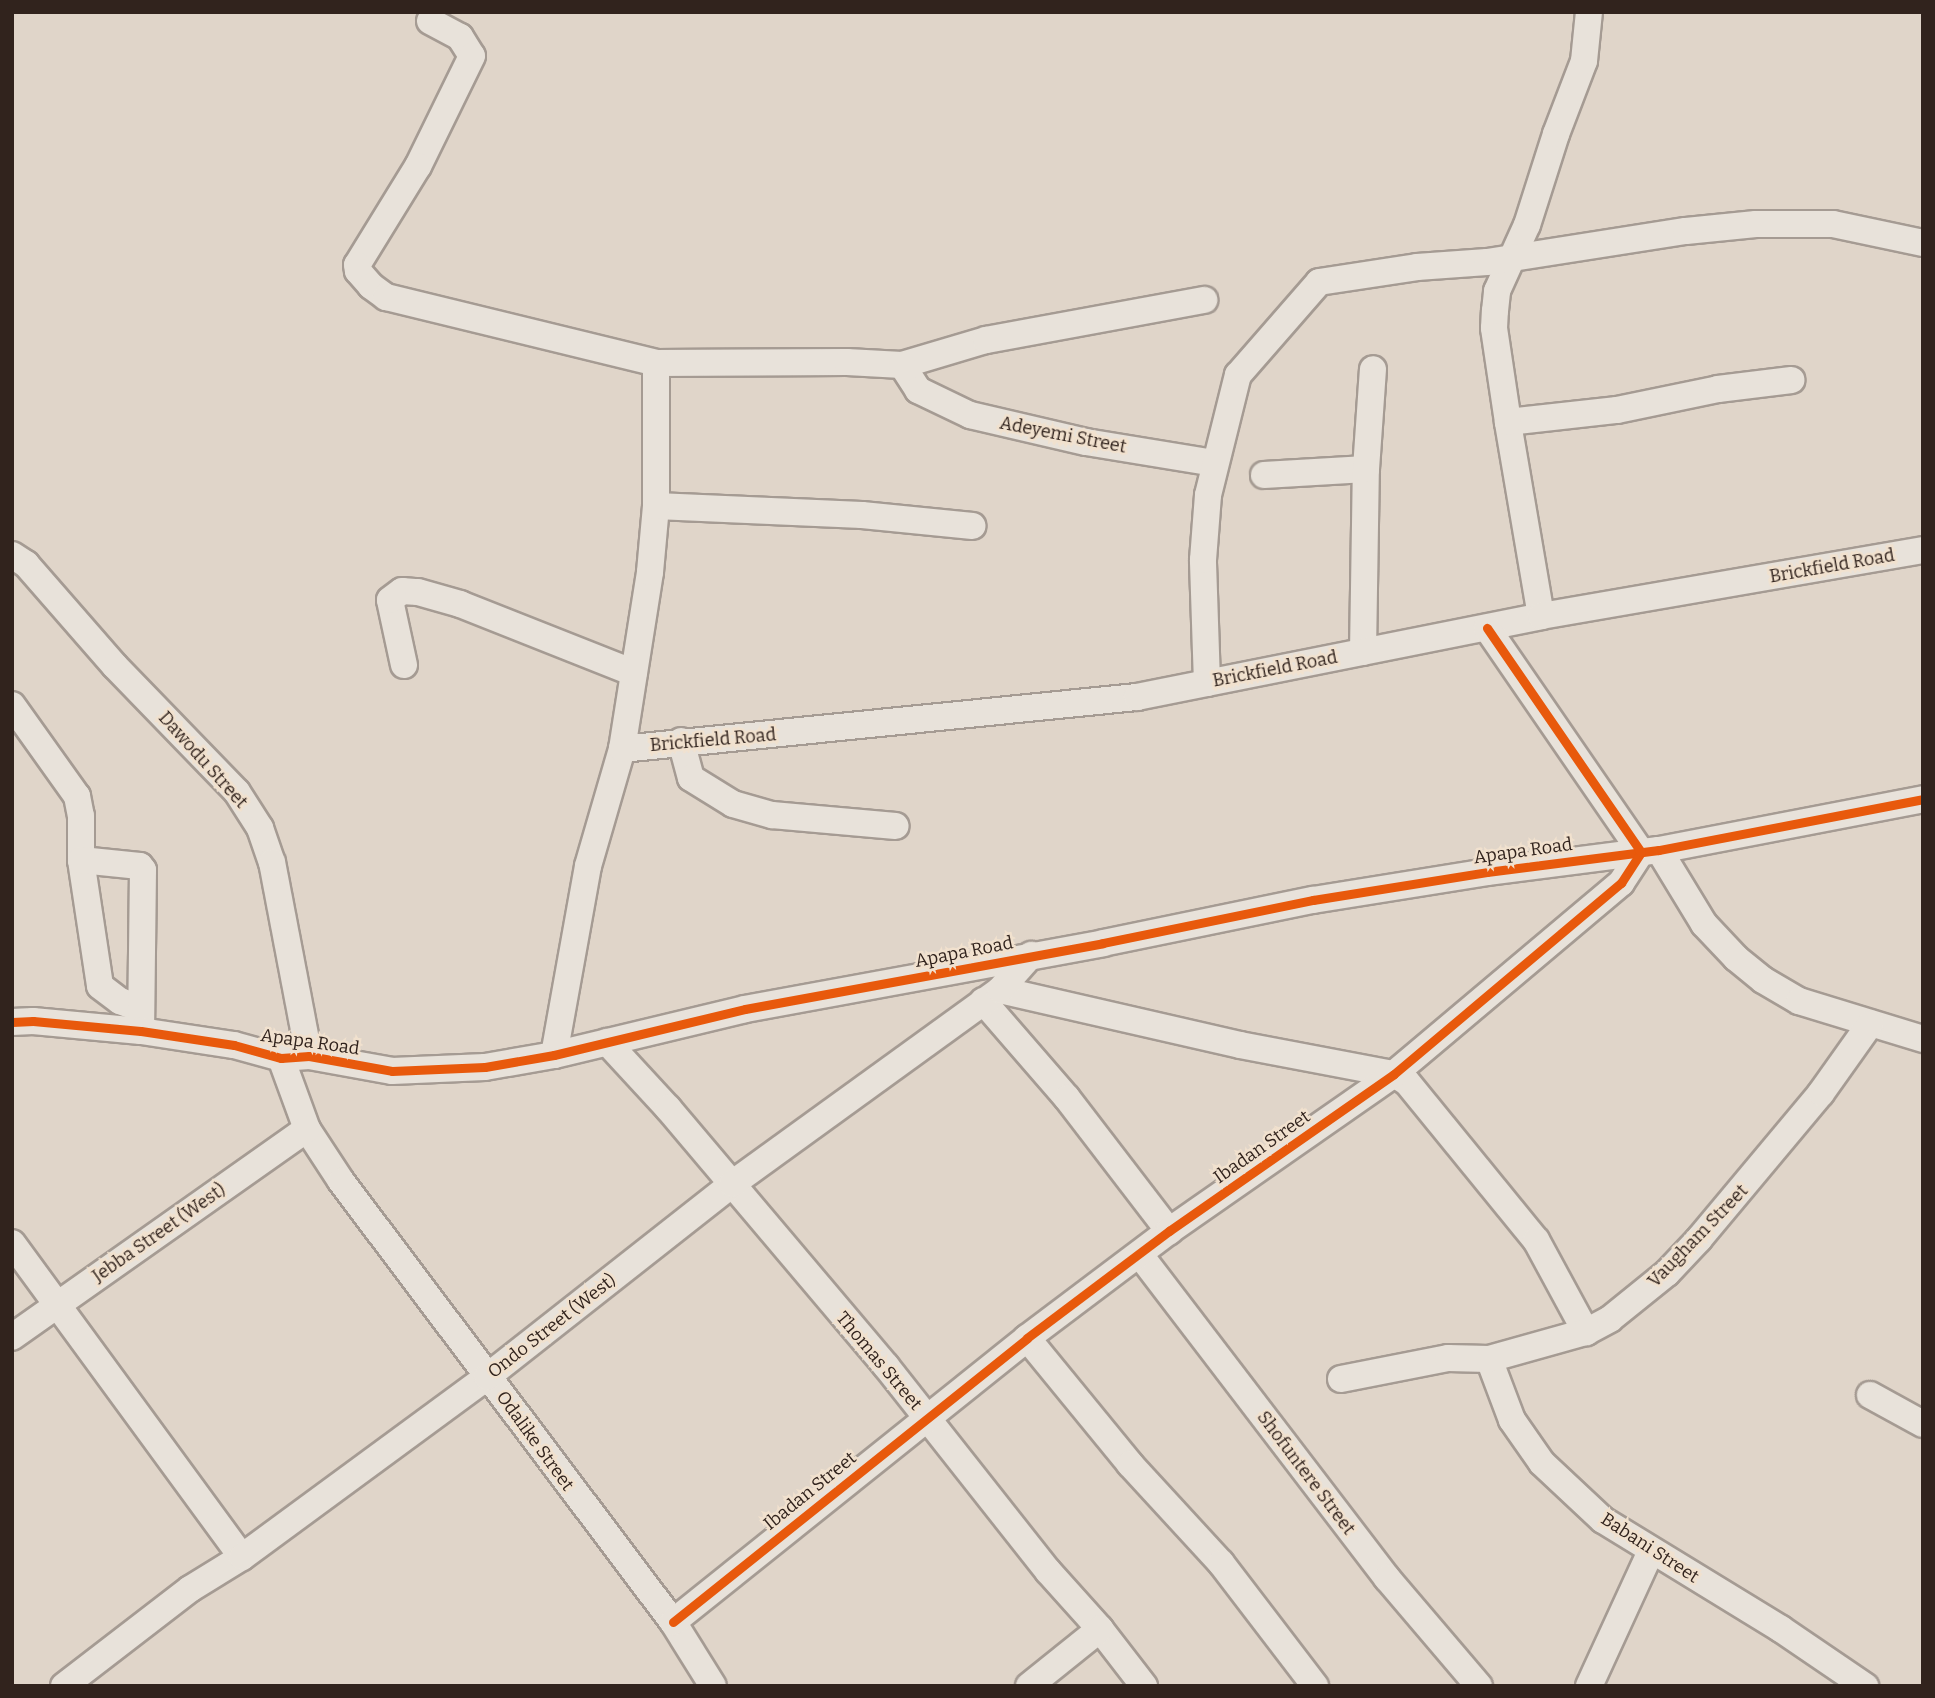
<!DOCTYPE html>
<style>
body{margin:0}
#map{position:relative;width:1935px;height:1698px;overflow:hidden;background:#e0d5c9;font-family:Bitter,serif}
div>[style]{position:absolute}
.roads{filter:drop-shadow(2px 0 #a59b93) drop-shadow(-2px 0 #a59b93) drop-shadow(0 2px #a59b93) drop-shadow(0 -2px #a59b93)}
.minor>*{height:26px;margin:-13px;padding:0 13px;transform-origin:13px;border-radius:13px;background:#e8e2da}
.cycleway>*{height:9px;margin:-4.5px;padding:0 4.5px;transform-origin:4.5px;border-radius:4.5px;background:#e8590c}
span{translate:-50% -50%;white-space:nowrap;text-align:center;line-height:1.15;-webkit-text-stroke:5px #f1e1ce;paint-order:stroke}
.street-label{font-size:18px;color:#31231d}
.frame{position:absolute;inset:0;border:14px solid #31231d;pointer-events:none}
</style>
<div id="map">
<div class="roads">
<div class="minor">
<i style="left:430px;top:21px;width:34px;rotate:28deg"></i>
<i style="left:460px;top:37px;width:22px;rotate:58deg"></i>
<i style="left:472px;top:56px;width:123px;rotate:116.1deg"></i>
<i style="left:418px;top:166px;width:116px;rotate:121.6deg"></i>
<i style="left:357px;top:265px;width:6px;rotate:81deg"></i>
<i style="left:358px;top:271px;width:20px;rotate:49deg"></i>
<i style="left:371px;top:286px;width:19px;rotate:36deg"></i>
<i style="left:386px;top:297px;width:278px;rotate:13.7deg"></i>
<i style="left:656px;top:363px;width:191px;rotate:-0.3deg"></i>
<i style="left:847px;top:362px;width:55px;rotate:3.1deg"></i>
<i style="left:902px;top:365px;width:88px;rotate:-16.6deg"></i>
<i style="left:986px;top:340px;width:222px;rotate:-10.4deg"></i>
<i style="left:902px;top:365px;width:30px;rotate:57deg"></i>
<i style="left:918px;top:390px;width:58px;rotate:25.7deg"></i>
<i style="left:970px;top:415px;width:119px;rotate:13.1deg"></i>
<i style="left:1086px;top:442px;width:130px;rotate:9.3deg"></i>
<i style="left:1508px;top:422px;width:110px;rotate:-6.3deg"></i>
<i style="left:1617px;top:410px;width:103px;rotate:-11.7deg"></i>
<i style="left:1718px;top:389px;width:74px;rotate:-7deg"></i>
<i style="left:1264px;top:475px;width:102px;rotate:-3.4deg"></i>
<i style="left:656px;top:506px;width:206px;rotate:2.5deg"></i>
<i style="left:862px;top:515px;width:111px;rotate:5.7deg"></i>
<i style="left:12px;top:555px;width:17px;rotate:33deg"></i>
<i style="left:26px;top:564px;width:135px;rotate:48.9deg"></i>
<i style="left:115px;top:666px;width:175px;rotate:45.9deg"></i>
<i style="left:237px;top:792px;width:43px;rotate:57.4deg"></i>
<i style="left:260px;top:828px;width:36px;rotate:71deg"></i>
<i style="left:272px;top:862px;width:197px;rotate:79.2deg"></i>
<i style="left:1541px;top:616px;width:197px;rotate:-99.7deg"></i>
<i style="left:1508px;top:422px;width:95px;rotate:-98.5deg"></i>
<i style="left:1494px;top:328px;width:17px;rotate:-87deg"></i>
<i style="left:1495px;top:311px;width:20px;rotate:-84deg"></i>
<i style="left:1497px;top:291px;width:72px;rotate:-65.6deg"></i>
<i style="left:1527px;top:225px;width:96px;rotate:-72.3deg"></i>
<i style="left:1556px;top:134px;width:78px;rotate:-69deg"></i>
<i style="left:1584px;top:61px;width:49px;rotate:-84.2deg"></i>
<i style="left:1363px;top:652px;width:183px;rotate:-89.1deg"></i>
<i style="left:1366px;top:469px;width:100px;rotate:-86deg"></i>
<i style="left:404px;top:665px;width:66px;rotate:-102.2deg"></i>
<i style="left:390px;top:600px;width:15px;rotate:-37deg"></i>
<i style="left:402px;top:591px;width:16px;rotate:4deg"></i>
<i style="left:418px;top:592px;width:44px;rotate:15.9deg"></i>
<i style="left:460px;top:604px;width:187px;rotate:21.6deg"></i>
<i style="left:1207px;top:683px;width:123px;rotate:-91.9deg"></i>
<i style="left:1203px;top:560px;width:65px;rotate:-85.6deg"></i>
<i style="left:1208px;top:495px;width:124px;rotate:-76deg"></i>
<i style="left:1238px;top:375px;width:123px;rotate:-48.9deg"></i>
<i style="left:1319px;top:282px;width:99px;rotate:-8.7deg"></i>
<i style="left:1417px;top:267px;width:70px;rotate:-4.1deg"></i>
<i style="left:1487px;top:262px;width:201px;rotate:-8.9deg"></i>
<i style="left:1686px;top:231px;width:70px;rotate:-5.7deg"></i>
<i style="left:1756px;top:224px;width:77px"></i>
<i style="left:1833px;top:224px;width:92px;rotate:11.9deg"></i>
<i style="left:12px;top:705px;width:112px;rotate:54.5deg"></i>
<i style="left:77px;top:796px;width:20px;rotate:79deg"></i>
<i style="left:81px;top:816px;width:44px;rotate:90deg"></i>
<i style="left:81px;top:860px;width:127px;rotate:81.4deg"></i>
<i style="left:100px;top:986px;width:25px;rotate:37deg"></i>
<i style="left:120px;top:1001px;width:22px;rotate:21deg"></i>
<i style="left:681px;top:741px;width:38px;rotate:75deg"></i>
<i style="left:691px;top:778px;width:49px;rotate:31.8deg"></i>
<i style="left:733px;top:804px;width:41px;rotate:15.8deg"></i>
<i style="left:772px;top:815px;width:124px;rotate:5.1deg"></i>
<i style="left:622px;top:749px;width:518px;rotate:-5.77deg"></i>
<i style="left:1137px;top:697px;width:412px;rotate:-11.3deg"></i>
<i style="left:1541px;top:616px;width:388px;rotate:-9.8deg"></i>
<i style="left:1659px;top:850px;width:87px;rotate:58.7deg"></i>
<i style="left:1704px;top:924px;width:47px;rotate:46.7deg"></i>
<i style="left:1736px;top:958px;width:35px;rotate:39deg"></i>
<i style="left:1763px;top:980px;width:42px;rotate:30.3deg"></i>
<i style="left:1799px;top:1001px;width:130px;rotate:17deg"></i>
<i style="left:81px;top:860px;width:59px;rotate:5.8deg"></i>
<i style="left:140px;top:866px;width:5px;rotate:53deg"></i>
<i style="left:143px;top:870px;width:155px;rotate:90.7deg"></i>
<i style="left:1000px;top:990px;width:246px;rotate:12.9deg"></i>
<i style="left:1240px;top:1045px;width:157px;rotate:10.7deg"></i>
<i style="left:1394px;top:1074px;width:15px;rotate:32deg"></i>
<i style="left:1407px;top:1082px;width:204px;rotate:50.8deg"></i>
<i style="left:1536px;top:1240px;width:105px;rotate:61.5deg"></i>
<i style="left:983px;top:1001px;width:128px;rotate:49.1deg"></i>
<i style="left:1067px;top:1098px;width:168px;rotate:52.5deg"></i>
<i style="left:12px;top:1022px;width:21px;rotate:-3deg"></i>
<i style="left:33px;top:1021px;width:108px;rotate:5.3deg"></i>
<i style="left:141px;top:1031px;width:94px;rotate:8.6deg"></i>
<i style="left:234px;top:1045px;width:49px;rotate:15.5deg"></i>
<i style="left:281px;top:1058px;width:28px;rotate:-4deg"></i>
<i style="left:309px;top:1056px;width:84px;rotate:10.2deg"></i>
<i style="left:392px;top:1071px;width:93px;rotate:-2.5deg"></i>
<i style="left:485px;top:1067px;width:70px;rotate:-9.9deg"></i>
<i style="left:554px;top:1055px;width:196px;rotate:-13.5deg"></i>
<i style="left:745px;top:1009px;width:364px;rotate:-10.4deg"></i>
<i style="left:1103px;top:943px;width:214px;rotate:-11.6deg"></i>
<i style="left:1313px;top:900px;width:176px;rotate:-9.1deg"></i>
<i style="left:1487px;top:872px;width:173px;rotate:-7.3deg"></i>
<i style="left:1659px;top:850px;width:269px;rotate:-10.9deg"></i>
<i style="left:607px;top:1042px;width:90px;rotate:47.3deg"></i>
<i style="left:668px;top:1108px;width:338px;rotate:49.8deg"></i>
<i style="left:886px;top:1366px;width:261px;rotate:51.7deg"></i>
<i style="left:1048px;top:1571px;width:78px;rotate:48.1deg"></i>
<i style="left:1100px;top:1629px;width:72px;rotate:52.3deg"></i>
<i style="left:554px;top:1055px;width:192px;rotate:-79.8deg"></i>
<i style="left:588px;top:866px;width:122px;rotate:-73.8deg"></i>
<i style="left:622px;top:749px;width:179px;rotate:-81deg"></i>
<i style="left:650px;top:572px;width:66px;rotate:-84.8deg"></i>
<i style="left:656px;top:506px;width:143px;rotate:-90deg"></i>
<i style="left:281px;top:1058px;width:76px;rotate:69.9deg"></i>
<i style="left:307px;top:1129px;width:62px;rotate:56.8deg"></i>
<i style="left:341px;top:1181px;width:552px;rotate:53.03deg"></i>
<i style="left:673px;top:1622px;width:75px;rotate:58deg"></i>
<i style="left:12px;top:1243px;width:389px;rotate:53.8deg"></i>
<i style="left:1140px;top:1255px;width:407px;rotate:52.6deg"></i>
<i style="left:1387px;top:1578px;width:142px;rotate:49.6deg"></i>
<i style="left:12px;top:1337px;width:361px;rotate:-35.2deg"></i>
<i style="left:1027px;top:1338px;width:163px;rotate:50.7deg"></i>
<i style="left:1130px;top:1464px;width:134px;rotate:47.4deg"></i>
<i style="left:1221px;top:1563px;width:155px;rotate:52.6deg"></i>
<i style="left:1489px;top:1359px;width:65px;rotate:69.3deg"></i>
<i style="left:1512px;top:1420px;width:52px;rotate:55.1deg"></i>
<i style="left:1542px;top:1463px;width:83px;rotate:43.1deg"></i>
<i style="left:1603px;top:1520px;width:209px;rotate:31.5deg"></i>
<i style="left:1781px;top:1629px;width:102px;rotate:34.2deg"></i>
<i style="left:1341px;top:1379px;width:109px;rotate:-11.1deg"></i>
<i style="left:1448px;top:1358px;width:41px;rotate:1.4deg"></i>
<i style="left:1489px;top:1359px;width:101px;rotate:-15.6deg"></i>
<i style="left:1586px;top:1332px;width:27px;rotate:-28deg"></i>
<i style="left:1610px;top:1319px;width:73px;rotate:-38.9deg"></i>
<i style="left:1667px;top:1273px;width:47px;rotate:-46.7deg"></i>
<i style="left:1699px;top:1239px;width:190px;rotate:-50.1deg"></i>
<i style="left:1821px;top:1093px;width:85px;rotate:-54.6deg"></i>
<i style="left:1870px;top:1395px;width:60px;rotate:28.7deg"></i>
<i style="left:673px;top:1622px;width:454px;rotate:-38.7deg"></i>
<i style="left:1027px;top:1338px;width:178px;rotate:-37deg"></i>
<i style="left:1169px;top:1231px;width:274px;rotate:-34.9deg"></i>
<i style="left:1394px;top:1074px;width:297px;rotate:-40.1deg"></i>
<i style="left:1621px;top:883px;width:37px;rotate:-57deg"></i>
<i style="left:1641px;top:852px;width:272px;rotate:-124.5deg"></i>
<i style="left:64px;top:1686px;width:159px;rotate:-37.6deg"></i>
<i style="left:190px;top:1589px;width:61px;rotate:-31.6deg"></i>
<i style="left:242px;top:1557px;width:304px;rotate:-36.3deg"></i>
<i style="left:487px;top:1377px;width:312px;rotate:-38.2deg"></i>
<i style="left:732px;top:1184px;width:331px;rotate:-35.9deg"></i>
<i style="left:1000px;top:990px;width:47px;rotate:-48.5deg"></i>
<i style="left:1029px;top:1686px;width:91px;rotate:-38.8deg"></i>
<i style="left:1589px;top:1686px;width:149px;rotate:-65.3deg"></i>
</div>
</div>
<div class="cycleway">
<i style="left:12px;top:1022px;width:21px;rotate:-3deg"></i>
<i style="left:33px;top:1021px;width:108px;rotate:5.3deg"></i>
<i style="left:141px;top:1031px;width:94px;rotate:8.6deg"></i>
<i style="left:234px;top:1045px;width:49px;rotate:15.5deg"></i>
<i style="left:281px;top:1058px;width:28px;rotate:-4deg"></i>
<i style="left:309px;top:1056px;width:84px;rotate:10.2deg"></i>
<i style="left:392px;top:1071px;width:93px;rotate:-2.5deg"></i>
<i style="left:485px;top:1067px;width:70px;rotate:-9.9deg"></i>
<i style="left:554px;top:1055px;width:196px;rotate:-13.5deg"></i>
<i style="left:745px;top:1009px;width:364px;rotate:-10.4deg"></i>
<i style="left:1103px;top:943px;width:214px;rotate:-11.6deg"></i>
<i style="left:1313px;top:900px;width:176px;rotate:-9.1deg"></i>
<i style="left:1487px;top:872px;width:173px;rotate:-7.3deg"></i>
<i style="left:1659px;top:850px;width:269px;rotate:-10.9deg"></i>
<i style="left:673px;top:1622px;width:454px;rotate:-38.7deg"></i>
<i style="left:1027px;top:1338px;width:178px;rotate:-37deg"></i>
<i style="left:1169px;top:1231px;width:274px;rotate:-34.9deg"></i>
<i style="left:1394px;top:1074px;width:297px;rotate:-40.1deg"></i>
<i style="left:1621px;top:883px;width:37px;rotate:-57deg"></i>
<i style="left:1641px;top:852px;width:272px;rotate:-124.5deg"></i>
</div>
<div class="street-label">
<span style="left:1063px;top:435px;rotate:11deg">Adeyemi Street</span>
<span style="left:1832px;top:566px;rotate:-10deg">Brickfield Road</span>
<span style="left:1275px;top:669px;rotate:-11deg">Brickfield Road</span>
<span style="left:713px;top:740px;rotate:-5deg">Brickfield Road</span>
<span style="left:203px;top:760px;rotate:48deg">Dawodu Street</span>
<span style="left:1523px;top:851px;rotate:-8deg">Apapa Road</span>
<span style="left:964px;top:952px;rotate:-11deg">Apapa Road</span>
<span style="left:310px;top:1042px;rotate:8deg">Apapa Road</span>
<span style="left:1262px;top:1147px;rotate:-35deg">Ibadan Street</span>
<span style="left:159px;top:1233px;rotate:-35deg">Jebba Street (West)</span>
<span style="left:1698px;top:1236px;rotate:-46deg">Vaugham Street</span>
<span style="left:552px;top:1326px;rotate:-38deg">Ondo Street (West)</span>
<span style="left:879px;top:1361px;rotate:50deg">Thomas Street</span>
<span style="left:535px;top:1441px;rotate:54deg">Odalike Street</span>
<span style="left:1306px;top:1473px;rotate:53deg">Shofuntere Street</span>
<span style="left:810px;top:1491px;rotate:-39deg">Ibadan Street</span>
<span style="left:1650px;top:1548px;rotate:33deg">Babani Street</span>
</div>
<div class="frame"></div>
</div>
